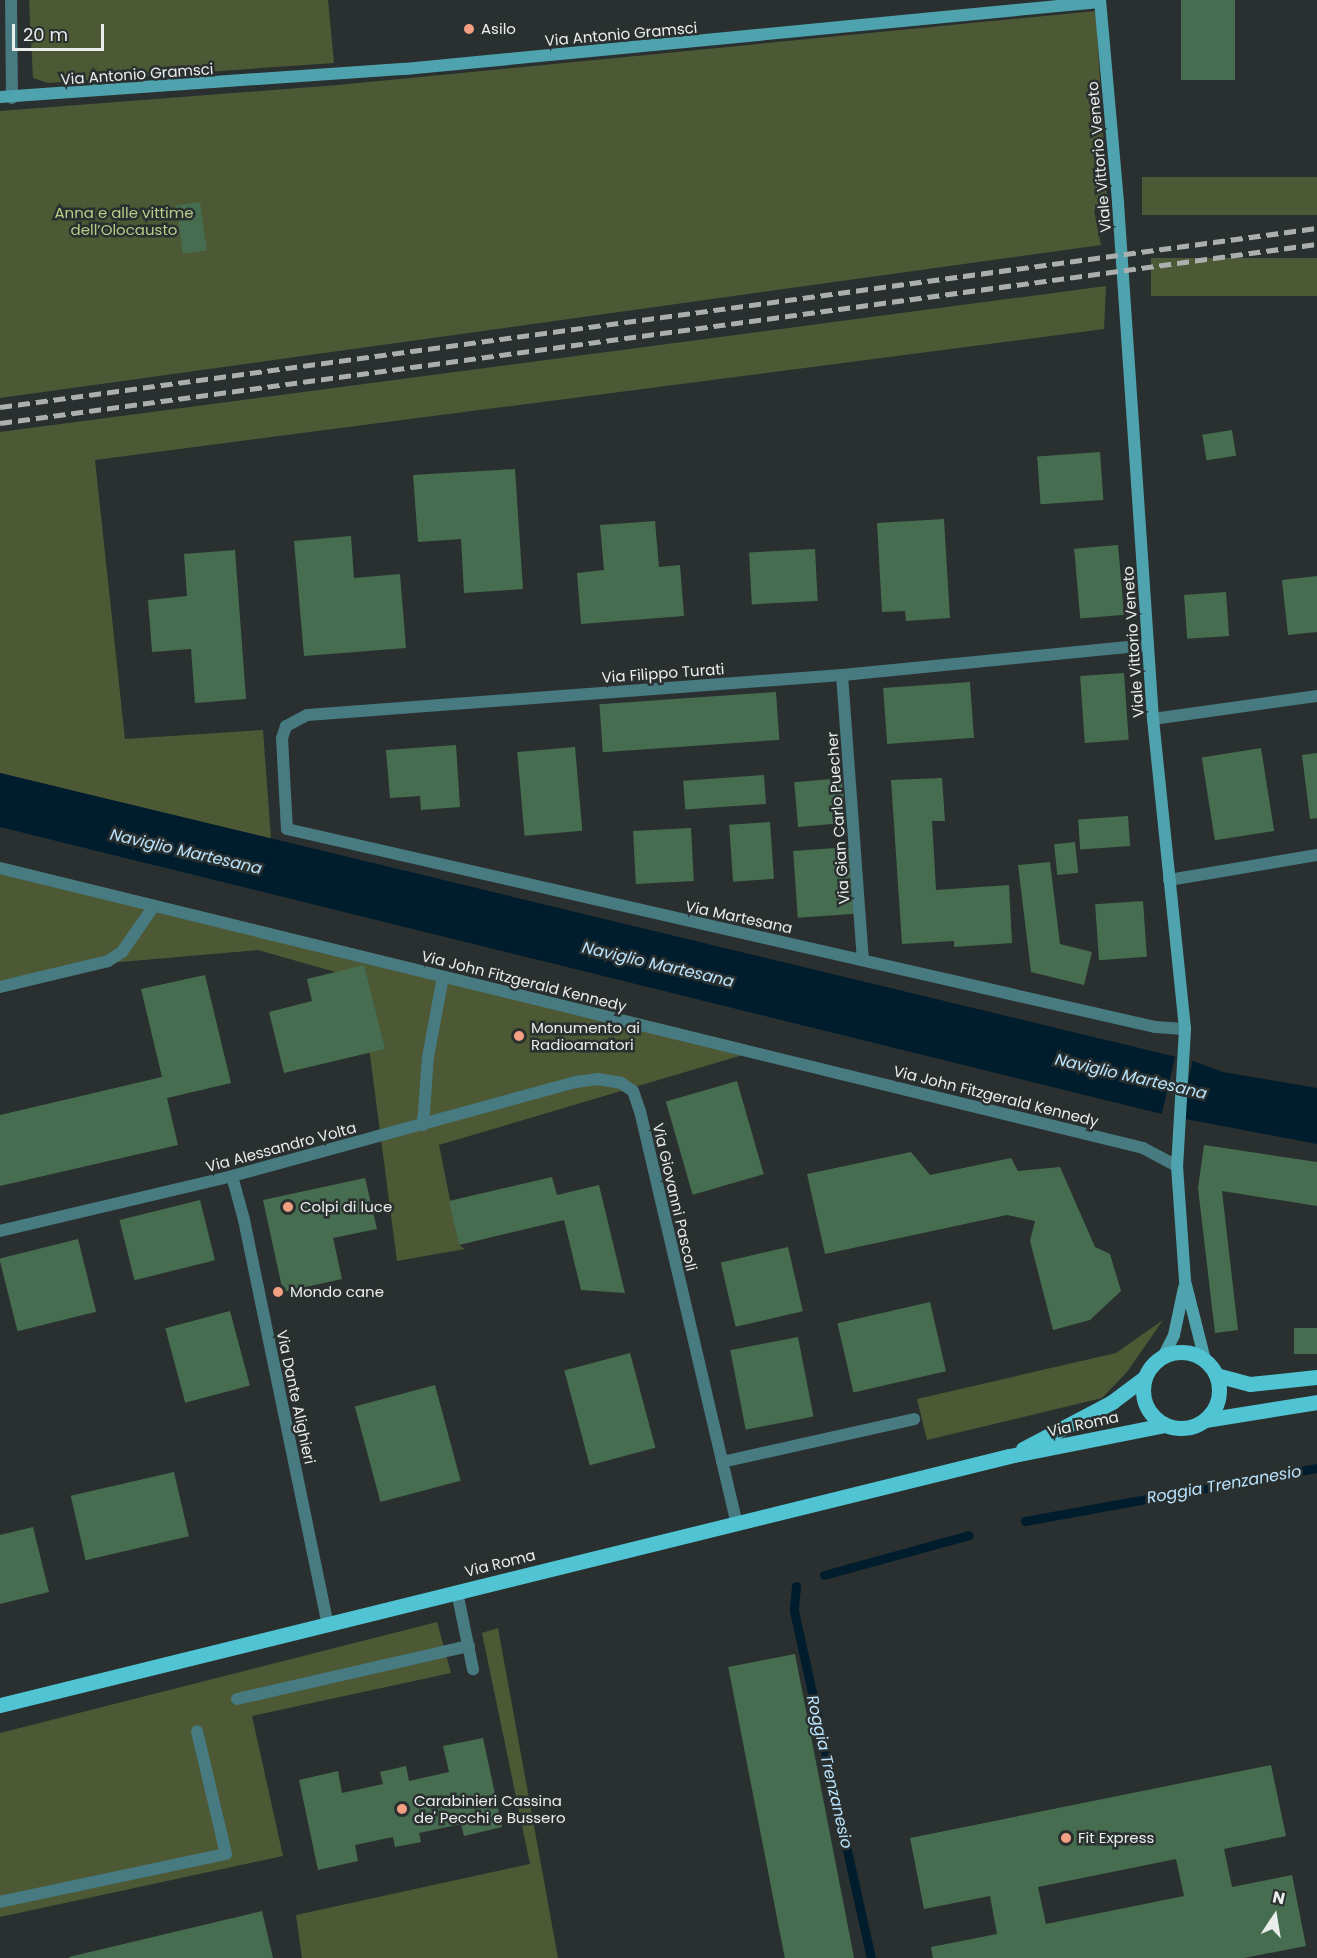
<!DOCTYPE html>
<meta charset="utf-8">
<style>
body{margin:0}
#map{position:relative;width:1317px;height:1958px;overflow:hidden;background:#2a302f;font-family:Poppins,sans-serif}
div>[style]{position:absolute}
.green>*{inset:0;background:#4d5935;transform-origin:0 0}
.water>*{inset:0;background:#001d2e}
.pier>*{inset:0;background:#2a302f;transform-origin:0 0}
.stream>*{height:9px;margin:-4.5px;padding:0 4.5px;transform-origin:4.5px;border-radius:4.5px;background:#001d2e}
.building>*{inset:0;background:#466d50;transform-origin:0 0}
.lane>*{height:12px;margin:-6px;padding:0 6px;transform-origin:6px;border-radius:6px;background:#477a81}
.street>*{height:12px;margin:-6px;padding:0 6px;transform-origin:6px;border-radius:6px;background:#477a81}
.secondary>*{height:12px;margin:-6px;padding:0 6px;transform-origin:6px;border-radius:6px;background:#4ea3af}
.primary>*{height:15px;margin:-7.5px;padding:0 7.5px;transform-origin:7.5px;border-radius:7.5px;background:#50c4d3}
.primary>.ring{margin:-7.5px;padding:0;box-sizing:content-box;background:none;border:15px solid #50c4d3;border-radius:50%}
.rail>*{height:4.5px;margin-top:-2.25px;transform-origin:0;background:repeating-linear-gradient(90deg,#abb0af 0 12px,transparent 0 18px)}
.dots>*{width:16px;height:16px;translate:-50% -50%;box-sizing:border-box;border:3px solid #2a302f;border-radius:50%}
span{translate:-50% -50%;white-space:nowrap;text-align:center;line-height:1.15;-webkit-text-stroke:5px #2a302f;paint-order:stroke}
.poi-label{font-size:15px;color:#e9edec}
.left{translate:0 -50%;text-align:left}
.street-label{font-size:15px;color:#e9edec}
.park-label{font-size:15px;color:#b6cd89}
.water-label{font-size:16px;color:#bae4fd;font-style:italic}
.north{position:absolute;left:1245px;top:1886px;width:60px;height:60px;-webkit-text-stroke:4px #2a302f;paint-order:stroke;rotate:12deg;font-size:16px;font-weight:700;line-height:24px;text-align:center;color:#e9edec}
.north::after{content:'';display:block;margin:auto;width:21px;height:27px;background:#e9edec;clip-path:polygon(50% 0,100% 100%,50% 72%,0 100%)}
.scale{position:absolute;left:12px;top:24px;width:92px;height:27px;box-sizing:border-box;border:3px solid #e9edec;border-top:0;padding-left:8px;font-size:18px;line-height:21px;white-space:nowrap;color:#e9edec;-webkit-text-stroke:4px #2a302f;paint-order:stroke}
</style>
<div id="map">
<div class="green">
<i style="clip-path:polygon(29px 0,328px 0,334px 63px,48px 83px,33px 78px)"></i>
<i style="clip-path:polygon(1096px 11px,1107px 202px,1094px 211px,1101px 245px,0 398px,0 111px,338px 85px)"></i>
<i style="left:1317px;top:177px;width:38px;height:175px;rotate:90deg"></i>
<i style="left:1317px;top:258px;width:38px;height:166px;rotate:90deg"></i>
<i style="clip-path:polygon(1106px 286px,1104px 329px,95px 460px,125px 739px,263px 730px,271px 839px,0 773px,0 432px)"></i>
<i style="clip-path:polygon(0 862px,763px 1049px,439px 1145px,459px 1245px,465px 1249px,397px 1261px,360px 979px,258px 950px,109px 963px,0 988px)"></i>
<i style="clip-path:polygon(1163px 1320px,1127px 1372px,1102px 1398px,927px 1440px,917px 1399px,1116px 1353px)"></i>
<i style="clip-path:polygon(437px 1622px,451px 1673px,252px 1716px,283px 1856px,0 1917px,0 1733px)"></i>
<i style="clip-path:polygon(498px 1628px,558px 1958px,302px 1958px,296px 1915px,530px 1864px,482px 1633px)"></i>
</div>
<div class="water">
<i style="clip-path:polygon(0 773px,1193px 1061px,1223px 1072px,1317px 1088px,1317px 1144px,1170px 1116px,0 827px)"></i>
</div>
<div class="pier">
<i style="left:1175px;top:1057px;width:18px;height:59px;rotate:13deg"></i>
</div>
<div class="stream">
<i style="left:1025px;top:1521px;width:297px;rotate:-10.3deg"></i>
<i style="left:824px;top:1575px;width:150px;rotate:-15.4deg"></i>
<i style="left:796px;top:1586px;width:25px;rotate:95deg"></i>
<i style="left:794px;top:1611px;width:355px;rotate:77.5deg"></i>
</div>
<div class="building">
<i style="left:1181px;top:0;width:54px;height:80px"></i>
<i style="left:200px;top:202px;width:49px;height:24px;rotate:82deg"></i>
<i style="left:1232px;top:430px;width:26px;height:30px;rotate:81deg"></i>
<i style="left:1100px;top:452px;width:48px;height:63px;rotate:86deg"></i>
<i style="clip-path:polygon(515px 469px,523px 589px,464px 593px,461px 539px,418px 542px,413px 475px)"></i>
<i style="clip-path:polygon(944px 519px,950px 618px,906px 621px,905px 611px,882px 612px,877px 523px)"></i>
<i style="clip-path:polygon(655px 521px,659px 567px,680px 565px,684px 616px,581px 624px,577px 573px,604px 570px,600px 525px)"></i>
<i style="clip-path:polygon(351px 536px,354px 578px,400px 574px,406px 648px,304px 656px,294px 541px)"></i>
<i style="left:1118px;top:545px;width:70px;height:44px;rotate:85deg"></i>
<i style="left:815px;top:549px;width:52px;height:66px;rotate:87deg"></i>
<i style="clip-path:polygon(235px 550px,246px 699px,195px 703px,191px 649px,152px 652px,148px 600px,187px 596px,184px 554px)"></i>
<i style="clip-path:polygon(1317px 576px,1317px 632px,1288px 635px,1282px 580px)"></i>
<i style="left:1226px;top:592px;width:44px;height:42px;rotate:86deg"></i>
<i style="left:1124px;top:673px;width:67px;height:44px;rotate:86deg"></i>
<i style="left:970px;top:682px;width:56px;height:87px;rotate:86deg"></i>
<i style="left:776px;top:692px;width:48px;height:177px;rotate:86deg"></i>
<i style="clip-path:polygon(456px 745px,460px 807px,421px 810px,420px 796px,390px 798px,386px 750px)"></i>
<i style="left:575px;top:747px;width:84px;height:58px;rotate:85deg"></i>
<i style="left:1261px;top:748px;width:84px;height:60px;rotate:81deg"></i>
<i style="clip-path:polygon(1317px 753px,1317px 818px,1310px 819px,1302px 755px)"></i>
<i style="left:764px;top:775px;width:29px;height:81px;rotate:86deg"></i>
<i style="left:842px;top:778px;width:45px;height:48px;rotate:85deg"></i>
<i style="clip-path:polygon(942px 778px,945px 821px,932px 821px,936px 890px,1009px 885px,1012px 943px,954px 947px,954px 941px,902px 944px,891px 780px)"></i>
<i style="left:1128px;top:816px;width:30px;height:50px;rotate:86deg"></i>
<i style="left:770px;top:822px;width:57px;height:41px;rotate:86deg"></i>
<i style="left:691px;top:828px;width:53px;height:58px;rotate:87deg"></i>
<i style="left:1075px;top:842px;width:31px;height:21px;rotate:84deg"></i>
<i style="left:850px;top:847px;width:67px;height:57px;rotate:86deg"></i>
<i style="clip-path:polygon(1050px 862px,1060px 944px,1092px 952px,1084px 985px,1031px 972px,1018px 865px)"></i>
<i style="left:1143px;top:901px;width:56px;height:48px;rotate:86deg"></i>
<i style="clip-path:polygon(364px 965px,385px 1049px,284px 1073px,269px 1012px,312px 1001px,307px 979px)"></i>
<i style="clip-path:polygon(205px 975px,231px 1083px,167px 1098px,178px 1145px,0 1186px,0 1115px,162px 1077px,141px 989px)"></i>
<i style="left:737px;top:1081px;width:97px;height:74px;rotate:74deg"></i>
<i style="clip-path:polygon(1204px 1145px,1317px 1162px,1317px 1206px,1222px 1191px,1238px 1330px,1215px 1333px,1198px 1188px)"></i>
<i style="clip-path:polygon(911px 1152px,930px 1175px,1011px 1158px,1018px 1171px,1060px 1167px,1095px 1247px,1110px 1254px,1121px 1291px,1090px 1320px,1053px 1330px,1030px 1241px,1035px 1221px,1007px 1215px,825px 1254px,807px 1174px)"></i>
<i style="clip-path:polygon(552px 1177px,557px 1195px,599px 1185px,625px 1293px,581px 1290px,564px 1220px,459px 1245px,449px 1201px)"></i>
<i style="clip-path:polygon(365px 1178px,377px 1229px,333px 1238px,342px 1279px,283px 1292px,263px 1200px)"></i>
<i style="left:200px;top:1200px;width:62px;height:83px;rotate:76deg"></i>
<i style="left:78px;top:1239px;width:75px;height:81px;rotate:76deg"></i>
<i style="left:788px;top:1247px;width:66px;height:69px;rotate:77deg"></i>
<i style="left:930px;top:1302px;width:71px;height:95px;rotate:77deg"></i>
<i style="left:230px;top:1311px;width:77px;height:67px;rotate:75deg"></i>
<i style="left:1317px;top:1328px;width:26px;height:23px;rotate:90deg"></i>
<i style="left:798px;top:1337px;width:81px;height:69px;rotate:79deg"></i>
<i style="left:630px;top:1353px;width:98px;height:68px;rotate:75deg"></i>
<i style="left:435px;top:1385px;width:99px;height:83px;rotate:75deg"></i>
<i style="left:174px;top:1472px;width:66px;height:106px;rotate:77deg"></i>
<i style="clip-path:polygon(33px 1527px,49px 1592px,0 1604px,0 1535px)"></i>
<i style="left:795px;top:1654px;width:310px;height:68px;rotate:79deg"></i>
<i style="clip-path:polygon(483px 1738px,502px 1827px,464px 1836px,461px 1824px,419px 1833px,421px 1842px,395px 1847px,393px 1837px,355px 1845px,358px 1861px,318px 1870px,299px 1780px,338px 1771px,342px 1793px,383px 1784px,380px 1772px,406px 1766px,409px 1781px,449px 1772px,443px 1746px)"></i>
<i style="clip-path:polygon(evenodd,1271px 1765px,1286px 1836px,1224px 1849px,1232px 1887px,1292px 1875px,1306px 1946px,1244px 1958px,933px 1958px,931px 1947px,997px 1934px,990px 1896px,924px 1909px,910px 1838px,1271px 1765px,1176px 1859px,1184px 1896px,1046px 1924px,1038px 1887px,1176px 1859px)"></i>
<i style="clip-path:polygon(262px 1911px,273px 1958px,70px 1958px,69px 1957px)"></i>
</div>
<div class="lane">
<i style="left:722px;top:1462px;width:197px;rotate:-12.6deg"></i>
<i style="left:457px;top:1592px;width:79px;rotate:78.3deg"></i>
<i style="left:237px;top:1699px;width:238px;rotate:-12.9deg"></i>
<i style="left:0;top:1902px;width:231px;rotate:-12deg"></i>
<i style="left:226px;top:1854px;width:126px;rotate:-103.3deg"></i>
</div>
<div class="street">
<i style="left:11px;top:0;width:98px;rotate:89.4deg"></i>
<i style="left:1148px;top:645px;width:307px;rotate:174.4deg"></i>
<i style="left:842px;top:675px;width:536px;rotate:175.72deg"></i>
<i style="left:307px;top:715px;width:24px;rotate:152deg"></i>
<i style="left:286px;top:726px;width:13px;rotate:108deg"></i>
<i style="left:282px;top:738px;width:91px;rotate:86.9deg"></i>
<i style="left:287px;top:829px;width:890px;rotate:12.85deg"></i>
<i style="left:1155px;top:1027px;width:30px;rotate:4deg"></i>
<i style="left:842px;top:675px;width:286px;rotate:85.8deg"></i>
<i style="left:1153px;top:719px;width:166px;rotate:-8deg"></i>
<i style="left:0;top:868px;width:1177px;rotate:13.76deg"></i>
<i style="left:1143px;top:1148px;width:38px;rotate:28deg"></i>
<i style="left:1169px;top:880px;width:150px;rotate:-9.6deg"></i>
<i style="left:0;top:987px;width:111px;rotate:-13.5deg"></i>
<i style="left:108px;top:961px;width:17px;rotate:-33deg"></i>
<i style="left:122px;top:952px;width:56px;rotate:-55.2deg"></i>
<i style="left:423px;top:1125px;width:68px;rotate:-85.8deg"></i>
<i style="left:428px;top:1057px;width:81px;rotate:-79.4deg"></i>
<i style="left:232px;top:1176px;width:46px;rotate:74.7deg"></i>
<i style="left:244px;top:1220px;width:413px;rotate:78.3deg"></i>
<i style="left:0;top:1231px;width:238px;rotate:-13.3deg"></i>
<i style="left:232px;top:1176px;width:357px;rotate:-15.3deg"></i>
<i style="left:576px;top:1082px;width:21px;rotate:-8deg"></i>
<i style="left:597px;top:1079px;width:24px;rotate:9deg"></i>
<i style="left:621px;top:1083px;width:14px;rotate:34deg"></i>
<i style="left:633px;top:1091px;width:21px;rotate:71deg"></i>
<i style="left:640px;top:1111px;width:424px;rotate:76.8deg"></i>
</div>
<div class="secondary">
<i style="left:1100px;top:0;width:204px;rotate:84.9deg"></i>
<i style="left:1118px;top:203px;width:517px;rotate:86.12deg"></i>
<i style="left:1153px;top:719px;width:312px;rotate:84.1deg"></i>
<i style="left:1185px;top:1029px;width:137px;rotate:93.3deg"></i>
<i style="left:1177px;top:1166px;width:115px;rotate:86deg"></i>
<i style="left:1185px;top:1281px;width:81px;rotate:75.8deg"></i>
<i style="left:0;top:97px;width:406px;rotate:-4deg"></i>
<i style="left:405px;top:69px;width:698px;rotate:-5.51deg"></i>
<i style="left:1164px;top:1355px;width:22px;rotate:-63deg"></i>
<i style="left:1174px;top:1335px;width:48px;rotate:-78deg"></i>
</div>
<div class="primary">
<i class="ring" style="left:1143px;top:1352px;width:61px;height:61px"></i>
<i style="left:1216px;top:1375px;width:35px;rotate:15deg"></i>
<i style="left:1250px;top:1384px;width:67px;rotate:-6deg"></i>
<i style="left:1205px;top:1420px;width:113px;rotate:-9.1deg"></i>
<i style="left:1023px;top:1449px;width:101px;rotate:-27.8deg"></i>
<i style="left:1112px;top:1402px;width:40px;rotate:-37deg"></i>
<i style="left:0;top:1705px;width:1039px;rotate:-13.86deg"></i>
<i style="left:1009px;top:1456px;width:158px;rotate:-11.3deg"></i>
</div>
<div class="rail">
<i style="left:0;top:407px;width:1329px;rotate:-7.74deg"></i>
<i style="left:0;top:423px;width:1329px;rotate:-7.74deg"></i>
</div>
<div class="dots">
<i style="left:469px;top:29px;background:#f39f83"></i>
<i style="left:519px;top:1036px;background:#f39f83"></i>
<i style="left:288px;top:1207px;background:#f39f83"></i>
<i style="left:278px;top:1292px;background:#f39f83"></i>
<i style="left:402px;top:1809px;background:#f39f83"></i>
<i style="left:1066px;top:1838px;background:#f39f83"></i>
</div>
<div class="poi-label">
<span class="left" style="left:481px;top:29px">Asilo</span>
<span class="left" style="left:531px;top:1036px">Monumento ai<br>Radioamatori</span>
<span class="left" style="left:300px;top:1207px">Colpi di luce</span>
<span class="left" style="left:290px;top:1292px">Mondo cane</span>
<span class="left" style="left:414px;top:1809px">Carabinieri Cassina<br>de' Pecchi e Bussero</span>
<span class="left" style="left:1078px;top:1838px">Fit Express</span>
</div>
<div class="street-label">
<span style="left:621px;top:34px;rotate:-5deg">Via Antonio Gramsci</span>
<span style="left:137px;top:74px;rotate:-4deg">Via Antonio Gramsci</span>
<span style="left:1099px;top:157px;rotate:-95deg">Viale Vittorio Veneto</span>
<span style="left:1133px;top:642px;rotate:-94deg">Viale Vittorio Veneto</span>
<span style="left:663px;top:673px;rotate:-4deg">Via Filippo Turati</span>
<span style="left:838px;top:818px;rotate:-94deg">Via Gian Carlo Puecher</span>
<span style="left:739px;top:917px;rotate:12deg">Via Martesana</span>
<span style="left:524px;top:981px;rotate:14deg">Via John Fitzgerald Kennedy</span>
<span style="left:996px;top:1096px;rotate:14deg">Via John Fitzgerald Kennedy</span>
<span style="left:281px;top:1147px;rotate:-15deg">Via Alessandro Volta</span>
<span style="left:675px;top:1197px;rotate:77deg">Via Giovanni Pascoli</span>
<span style="left:296px;top:1397px;rotate:78deg">Via Dante Alighieri</span>
<span style="left:1083px;top:1424px;rotate:-12deg">Via Roma</span>
<span style="left:500px;top:1563px;rotate:-14deg">Via Roma</span>
</div>
<div class="park-label">
<span style="left:124px;top:221px">Anna e alle vittime<br>dell’Olocausto</span>
</div>
<div class="water-label">
<span style="left:186px;top:852px;rotate:13deg">Naviglio Martesana</span>
<span style="left:658px;top:965px;rotate:13deg">Naviglio Martesana</span>
<span style="left:1131px;top:1077px;rotate:13deg">Naviglio Martesana</span>
<span style="left:1224px;top:1485px;rotate:-10deg">Roggia Trenzanesio</span>
<span style="left:829px;top:1772px;rotate:77deg">Roggia Trenzanesio</span>
</div>
<div class="north">N</div>
<div class="scale">20 m</div>
</div>
